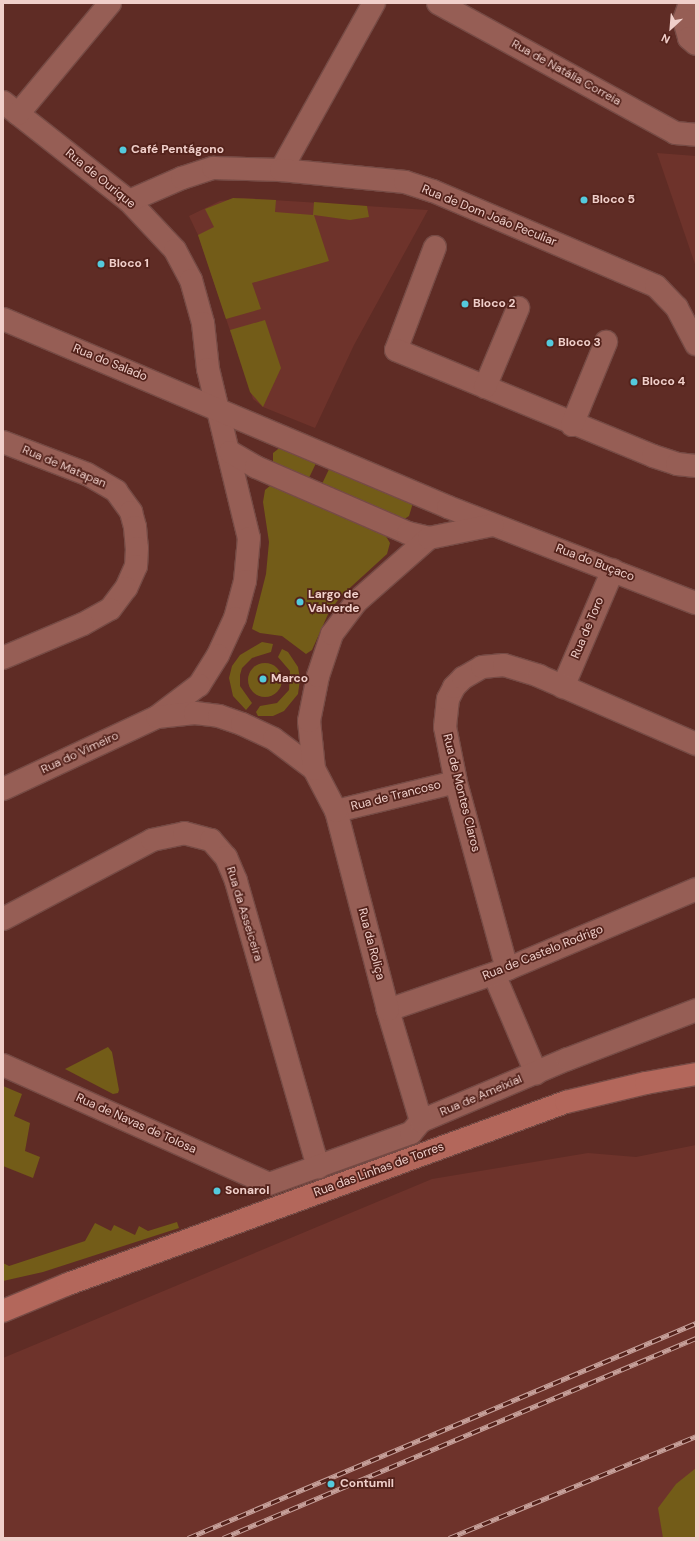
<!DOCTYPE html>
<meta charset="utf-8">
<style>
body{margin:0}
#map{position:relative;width:699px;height:1541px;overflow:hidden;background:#5f2c25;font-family:"DM Sans",sans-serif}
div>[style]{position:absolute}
.built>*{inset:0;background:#6e332b}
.green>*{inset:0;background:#735c18}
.round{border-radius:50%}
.roads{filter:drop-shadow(1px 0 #764b45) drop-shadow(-1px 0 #764b45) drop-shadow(0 1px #764b45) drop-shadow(0 -1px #764b45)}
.minor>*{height:22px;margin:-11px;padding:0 11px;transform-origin:11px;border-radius:11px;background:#965e55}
.major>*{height:22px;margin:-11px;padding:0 11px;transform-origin:11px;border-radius:11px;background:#b3675b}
.rail>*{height:4.5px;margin-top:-2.25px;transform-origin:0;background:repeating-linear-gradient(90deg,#53221b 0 9px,#c6a09a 0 18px);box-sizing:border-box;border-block:1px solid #c6a09a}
.dots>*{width:11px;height:11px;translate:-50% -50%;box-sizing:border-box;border:2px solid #53221b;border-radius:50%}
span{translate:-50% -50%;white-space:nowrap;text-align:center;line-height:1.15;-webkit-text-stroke:3.5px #53221b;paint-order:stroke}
.street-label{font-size:12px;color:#f0cfca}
.poi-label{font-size:12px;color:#f0cfca;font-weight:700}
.left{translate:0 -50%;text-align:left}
.frame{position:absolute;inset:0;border:4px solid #f0cfca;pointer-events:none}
.north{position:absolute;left:651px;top:8px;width:40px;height:40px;-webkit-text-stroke:3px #53221b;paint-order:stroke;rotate:206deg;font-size:11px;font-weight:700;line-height:16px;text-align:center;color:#f0cfca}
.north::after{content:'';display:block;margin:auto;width:14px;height:18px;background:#f0cfca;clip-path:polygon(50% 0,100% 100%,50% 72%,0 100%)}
</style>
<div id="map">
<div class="built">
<i style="clip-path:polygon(657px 153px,696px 156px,696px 267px)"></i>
<i style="clip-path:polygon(243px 198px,428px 210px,354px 345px,315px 428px,263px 407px,253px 399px,198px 235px,189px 216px,220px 201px)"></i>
<i style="clip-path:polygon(696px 1145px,696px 1538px,3px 1538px,3px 1358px,432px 1179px,588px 1153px,636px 1157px)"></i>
</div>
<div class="green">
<i style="clip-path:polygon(233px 198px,276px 200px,275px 212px,313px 215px,314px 202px,367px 206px,369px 217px,350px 220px,314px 215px,329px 261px,252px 283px,261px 309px,226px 319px,198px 235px,214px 227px,205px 209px)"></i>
<i style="clip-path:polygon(265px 320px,281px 368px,263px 407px,250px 392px,230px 330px)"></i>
<i style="clip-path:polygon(282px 446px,318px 459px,308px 480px,273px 462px,273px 453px)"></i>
<i style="clip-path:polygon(331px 465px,413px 503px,409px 516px,403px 520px,321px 486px)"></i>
<i style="clip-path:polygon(271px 485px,384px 533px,390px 543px,387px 554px,341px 596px,329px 612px,312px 650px,306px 654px,282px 636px,260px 633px,252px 629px,266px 574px,269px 542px,263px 502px,265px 490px)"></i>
<i style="clip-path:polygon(262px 642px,273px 644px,271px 652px,252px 658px,242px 668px,240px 675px,240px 686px,252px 703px,246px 710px,233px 696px,229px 678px,232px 666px,240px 655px)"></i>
<i style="clip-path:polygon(282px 649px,288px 652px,298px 667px,300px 679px,298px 694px,284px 711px,273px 716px,258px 716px,256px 712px,260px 706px,277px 703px,289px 690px,290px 671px,278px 657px)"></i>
<i class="round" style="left:248px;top:663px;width:34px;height:34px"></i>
<i style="clip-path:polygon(108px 1047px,112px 1052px,119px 1090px,118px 1093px,113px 1094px,65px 1069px)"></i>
<i style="clip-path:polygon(3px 1086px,22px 1094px,14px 1116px,30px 1123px,25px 1151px,40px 1157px,33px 1178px,3px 1166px)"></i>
<i style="clip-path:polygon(177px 1222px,179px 1228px,43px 1272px,3px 1281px,3px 1263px,9px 1266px,85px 1241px,95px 1223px,111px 1231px,114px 1225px,135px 1235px,139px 1226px,148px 1231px)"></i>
<i style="clip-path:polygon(696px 1468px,696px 1538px,663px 1538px,658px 1508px,676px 1484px)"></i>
</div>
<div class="roads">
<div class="minor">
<i style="left:438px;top:3px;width:270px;rotate:28.7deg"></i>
<i style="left:675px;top:133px;width:21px;rotate:5deg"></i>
<i style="left:690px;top:3px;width:18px;rotate:109deg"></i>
<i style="left:684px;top:20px;width:19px;rotate:74deg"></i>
<i style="left:689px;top:38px;width:9px;rotate:41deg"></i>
<i style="left:3px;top:102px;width:160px;rotate:38.2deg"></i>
<i style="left:129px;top:201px;width:67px;rotate:46.8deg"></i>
<i style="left:175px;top:250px;width:34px;rotate:62deg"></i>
<i style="left:191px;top:280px;width:45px;rotate:74.4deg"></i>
<i style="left:203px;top:323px;width:46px;rotate:83.8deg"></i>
<i style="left:208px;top:369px;width:174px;rotate:76.4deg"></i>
<i style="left:249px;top:538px;width:43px;rotate:95.3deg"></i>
<i style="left:245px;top:581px;width:38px;rotate:105deg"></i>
<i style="left:235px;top:618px;width:41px;rotate:114.7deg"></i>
<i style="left:218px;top:655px;width:36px;rotate:122deg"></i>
<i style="left:199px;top:685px;width:53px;rotate:142.7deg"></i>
<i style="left:157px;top:717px;width:170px;rotate:154.9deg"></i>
<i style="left:18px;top:114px;width:144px;rotate:-50.3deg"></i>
<i style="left:281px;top:170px;width:191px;rotate:-60.9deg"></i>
<i style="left:129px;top:201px;width:58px;rotate:-23.5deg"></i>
<i style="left:182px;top:178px;width:33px;rotate:-18deg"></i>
<i style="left:213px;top:168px;width:68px;rotate:1.7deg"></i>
<i style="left:281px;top:170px;width:125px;rotate:5.5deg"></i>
<i style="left:405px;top:182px;width:29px;rotate:18deg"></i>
<i style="left:433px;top:191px;width:242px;rotate:23.1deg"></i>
<i style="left:656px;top:286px;width:30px;rotate:46deg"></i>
<i style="left:677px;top:308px;width:41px;rotate:62.2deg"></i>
<i style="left:435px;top:247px;width:110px;rotate:110.7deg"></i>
<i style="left:396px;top:350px;width:278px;rotate:22.4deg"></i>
<i style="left:653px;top:456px;width:25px;rotate:18deg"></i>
<i style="left:677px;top:464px;width:19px;rotate:6deg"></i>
<i style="left:3px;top:319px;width:483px;rotate:22.9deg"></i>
<i style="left:448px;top:507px;width:266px;rotate:21.2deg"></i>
<i style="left:485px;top:387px;width:86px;rotate:-67.3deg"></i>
<i style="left:572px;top:425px;width:90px;rotate:-67.7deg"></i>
<i style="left:3px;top:442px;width:90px;rotate:20.9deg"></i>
<i style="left:87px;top:474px;width:34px;rotate:30deg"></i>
<i style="left:116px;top:491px;width:26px;rotate:54deg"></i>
<i style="left:131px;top:512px;width:16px;rotate:75deg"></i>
<i style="left:135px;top:527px;width:21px;rotate:85deg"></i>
<i style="left:137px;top:548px;width:18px;rotate:93deg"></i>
<i style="left:136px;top:566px;width:24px;rotate:114deg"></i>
<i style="left:126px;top:588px;width:26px;rotate:127deg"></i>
<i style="left:110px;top:609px;width:31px;rotate:151deg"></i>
<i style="left:83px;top:624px;width:87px;rotate:157deg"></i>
<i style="left:230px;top:452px;width:30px;rotate:30deg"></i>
<i style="left:256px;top:467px;width:166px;rotate:23.5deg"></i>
<i style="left:408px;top:533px;width:22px;rotate:13deg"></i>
<i style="left:563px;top:687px;width:127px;rotate:-66.9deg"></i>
<i style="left:157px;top:717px;width:38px;rotate:-6deg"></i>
<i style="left:195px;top:713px;width:24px;rotate:7deg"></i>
<i style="left:219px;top:716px;width:24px;rotate:19deg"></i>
<i style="left:242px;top:724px;width:35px;rotate:25deg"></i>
<i style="left:274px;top:739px;width:50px;rotate:36.9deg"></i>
<i style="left:336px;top:811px;width:123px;rotate:-13.6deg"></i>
<i style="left:3px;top:919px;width:169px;rotate:-27.9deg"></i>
<i style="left:152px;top:840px;width:33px;rotate:-12deg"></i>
<i style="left:184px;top:833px;width:28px;rotate:15deg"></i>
<i style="left:211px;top:840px;width:23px;rotate:49deg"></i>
<i style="left:226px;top:857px;width:26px;rotate:67deg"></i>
<i style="left:236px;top:881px;width:298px;rotate:74deg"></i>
<i style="left:507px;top:969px;width:194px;rotate:-105.3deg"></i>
<i style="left:456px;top:782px;width:56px;rotate:-101.3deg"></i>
<i style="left:445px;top:727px;width:28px;rotate:-84deg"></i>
<i style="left:448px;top:699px;width:13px;rotate:-63deg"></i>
<i style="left:454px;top:687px;width:13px;rotate:-45deg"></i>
<i style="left:463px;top:678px;width:22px;rotate:-30deg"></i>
<i style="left:482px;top:667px;width:22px;rotate:-5deg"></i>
<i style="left:504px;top:665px;width:37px;rotate:17deg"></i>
<i style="left:539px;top:676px;width:171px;rotate:23.4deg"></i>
<i style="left:494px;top:974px;width:108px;rotate:67deg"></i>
<i style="left:388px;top:1010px;width:126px;rotate:-19deg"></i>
<i style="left:507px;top:969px;width:205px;rotate:-22.9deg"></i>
<i style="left:3px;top:1065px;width:291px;rotate:24.1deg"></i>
<i style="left:269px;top:1184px;width:151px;rotate:-19.8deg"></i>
<i style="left:411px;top:1133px;width:16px;rotate:-50deg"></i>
<i style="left:421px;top:1121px;width:160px;rotate:-22.9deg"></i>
<i style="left:568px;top:1059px;width:137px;rotate:-20.9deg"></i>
<i style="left:421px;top:1121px;width:116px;rotate:-106.6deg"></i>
<i style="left:388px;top:1010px;width:206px;rotate:-104.6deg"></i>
<i style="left:336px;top:811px;width:47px;rotate:-117.6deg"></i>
<i style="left:314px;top:769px;width:48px;rotate:-95.9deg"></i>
<i style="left:309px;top:721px;width:46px;rotate:-78.7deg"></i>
<i style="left:318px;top:676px;width:44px;rotate:-71.6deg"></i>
<i style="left:332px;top:634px;width:39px;rotate:-53deg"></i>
<i style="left:355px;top:603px;width:98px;rotate:-41.3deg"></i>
<i style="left:429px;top:538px;width:65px;rotate:-11.5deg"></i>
</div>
<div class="major">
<i style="left:3px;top:1311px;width:70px;rotate:-22.6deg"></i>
<i style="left:68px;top:1284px;width:530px;rotate:-20.08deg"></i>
<i style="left:566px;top:1102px;width:82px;rotate:-13.4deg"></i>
<i style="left:646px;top:1083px;width:51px;rotate:-10.2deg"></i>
</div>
</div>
<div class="rail">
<i style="left:188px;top:1538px;width:552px;rotate:-22.94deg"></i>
<i style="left:223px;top:1538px;width:514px;rotate:-22.92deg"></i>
<i style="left:449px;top:1538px;width:267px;rotate:-22.4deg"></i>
</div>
<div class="dots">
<i style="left:123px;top:150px;background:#54cadd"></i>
<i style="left:584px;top:200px;background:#54cadd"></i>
<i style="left:101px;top:264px;background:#54cadd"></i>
<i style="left:465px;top:304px;background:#54cadd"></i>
<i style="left:550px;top:343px;background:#54cadd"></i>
<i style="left:634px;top:382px;background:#54cadd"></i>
<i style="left:300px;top:602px;background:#54cadd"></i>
<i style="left:263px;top:679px;background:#54cadd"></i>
<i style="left:217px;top:1191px;background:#54cadd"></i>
<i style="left:331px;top:1484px;background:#54cadd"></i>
</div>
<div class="street-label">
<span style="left:566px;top:73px;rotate:29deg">Rua de Natália Correia</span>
<span style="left:100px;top:179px;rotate:39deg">Rua de Ourique</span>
<span style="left:489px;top:216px;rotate:22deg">Rua de Dom João Peculiar</span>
<span style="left:110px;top:363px;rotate:22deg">Rua do Salado</span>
<span style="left:64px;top:467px;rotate:23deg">Rua de Matapan</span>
<span style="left:595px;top:563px;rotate:21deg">Rua do Buçaco</span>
<span style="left:588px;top:628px;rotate:-67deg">Rua de Toro</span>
<span style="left:80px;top:753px;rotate:-25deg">Rua do Vimeiro</span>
<span style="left:461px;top:793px;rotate:76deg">Rua de Montes Claros</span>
<span style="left:396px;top:796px;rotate:-14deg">Rua de Trancoso</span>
<span style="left:244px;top:914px;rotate:73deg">Rua da Asseiceira</span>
<span style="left:371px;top:944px;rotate:75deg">Rua da Roliça</span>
<span style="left:543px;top:953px;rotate:-22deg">Rua de Castelo Rodrigo</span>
<span style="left:481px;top:1096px;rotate:-23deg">Rua de Ameixial</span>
<span style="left:136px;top:1124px;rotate:24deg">Rua de Navas de Tolosa</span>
<span style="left:379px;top:1170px;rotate:-20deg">Rua das Linhas de Torres</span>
</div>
<div class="poi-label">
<span class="left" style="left:131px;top:150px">Café Pentágono</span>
<span class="left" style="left:592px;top:200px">Bloco 5</span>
<span class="left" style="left:109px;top:264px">Bloco 1</span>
<span class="left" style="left:473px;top:304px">Bloco 2</span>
<span class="left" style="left:558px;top:343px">Bloco 3</span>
<span class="left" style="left:642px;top:382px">Bloco 4</span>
<span class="left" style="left:308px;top:602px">Largo de<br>Valverde</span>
<span class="left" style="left:271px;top:679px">Marco</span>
<span class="left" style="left:225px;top:1191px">Sonarol</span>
<span class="left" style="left:340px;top:1484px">Contumil</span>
</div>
<div class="frame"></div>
<div class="north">N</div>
</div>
